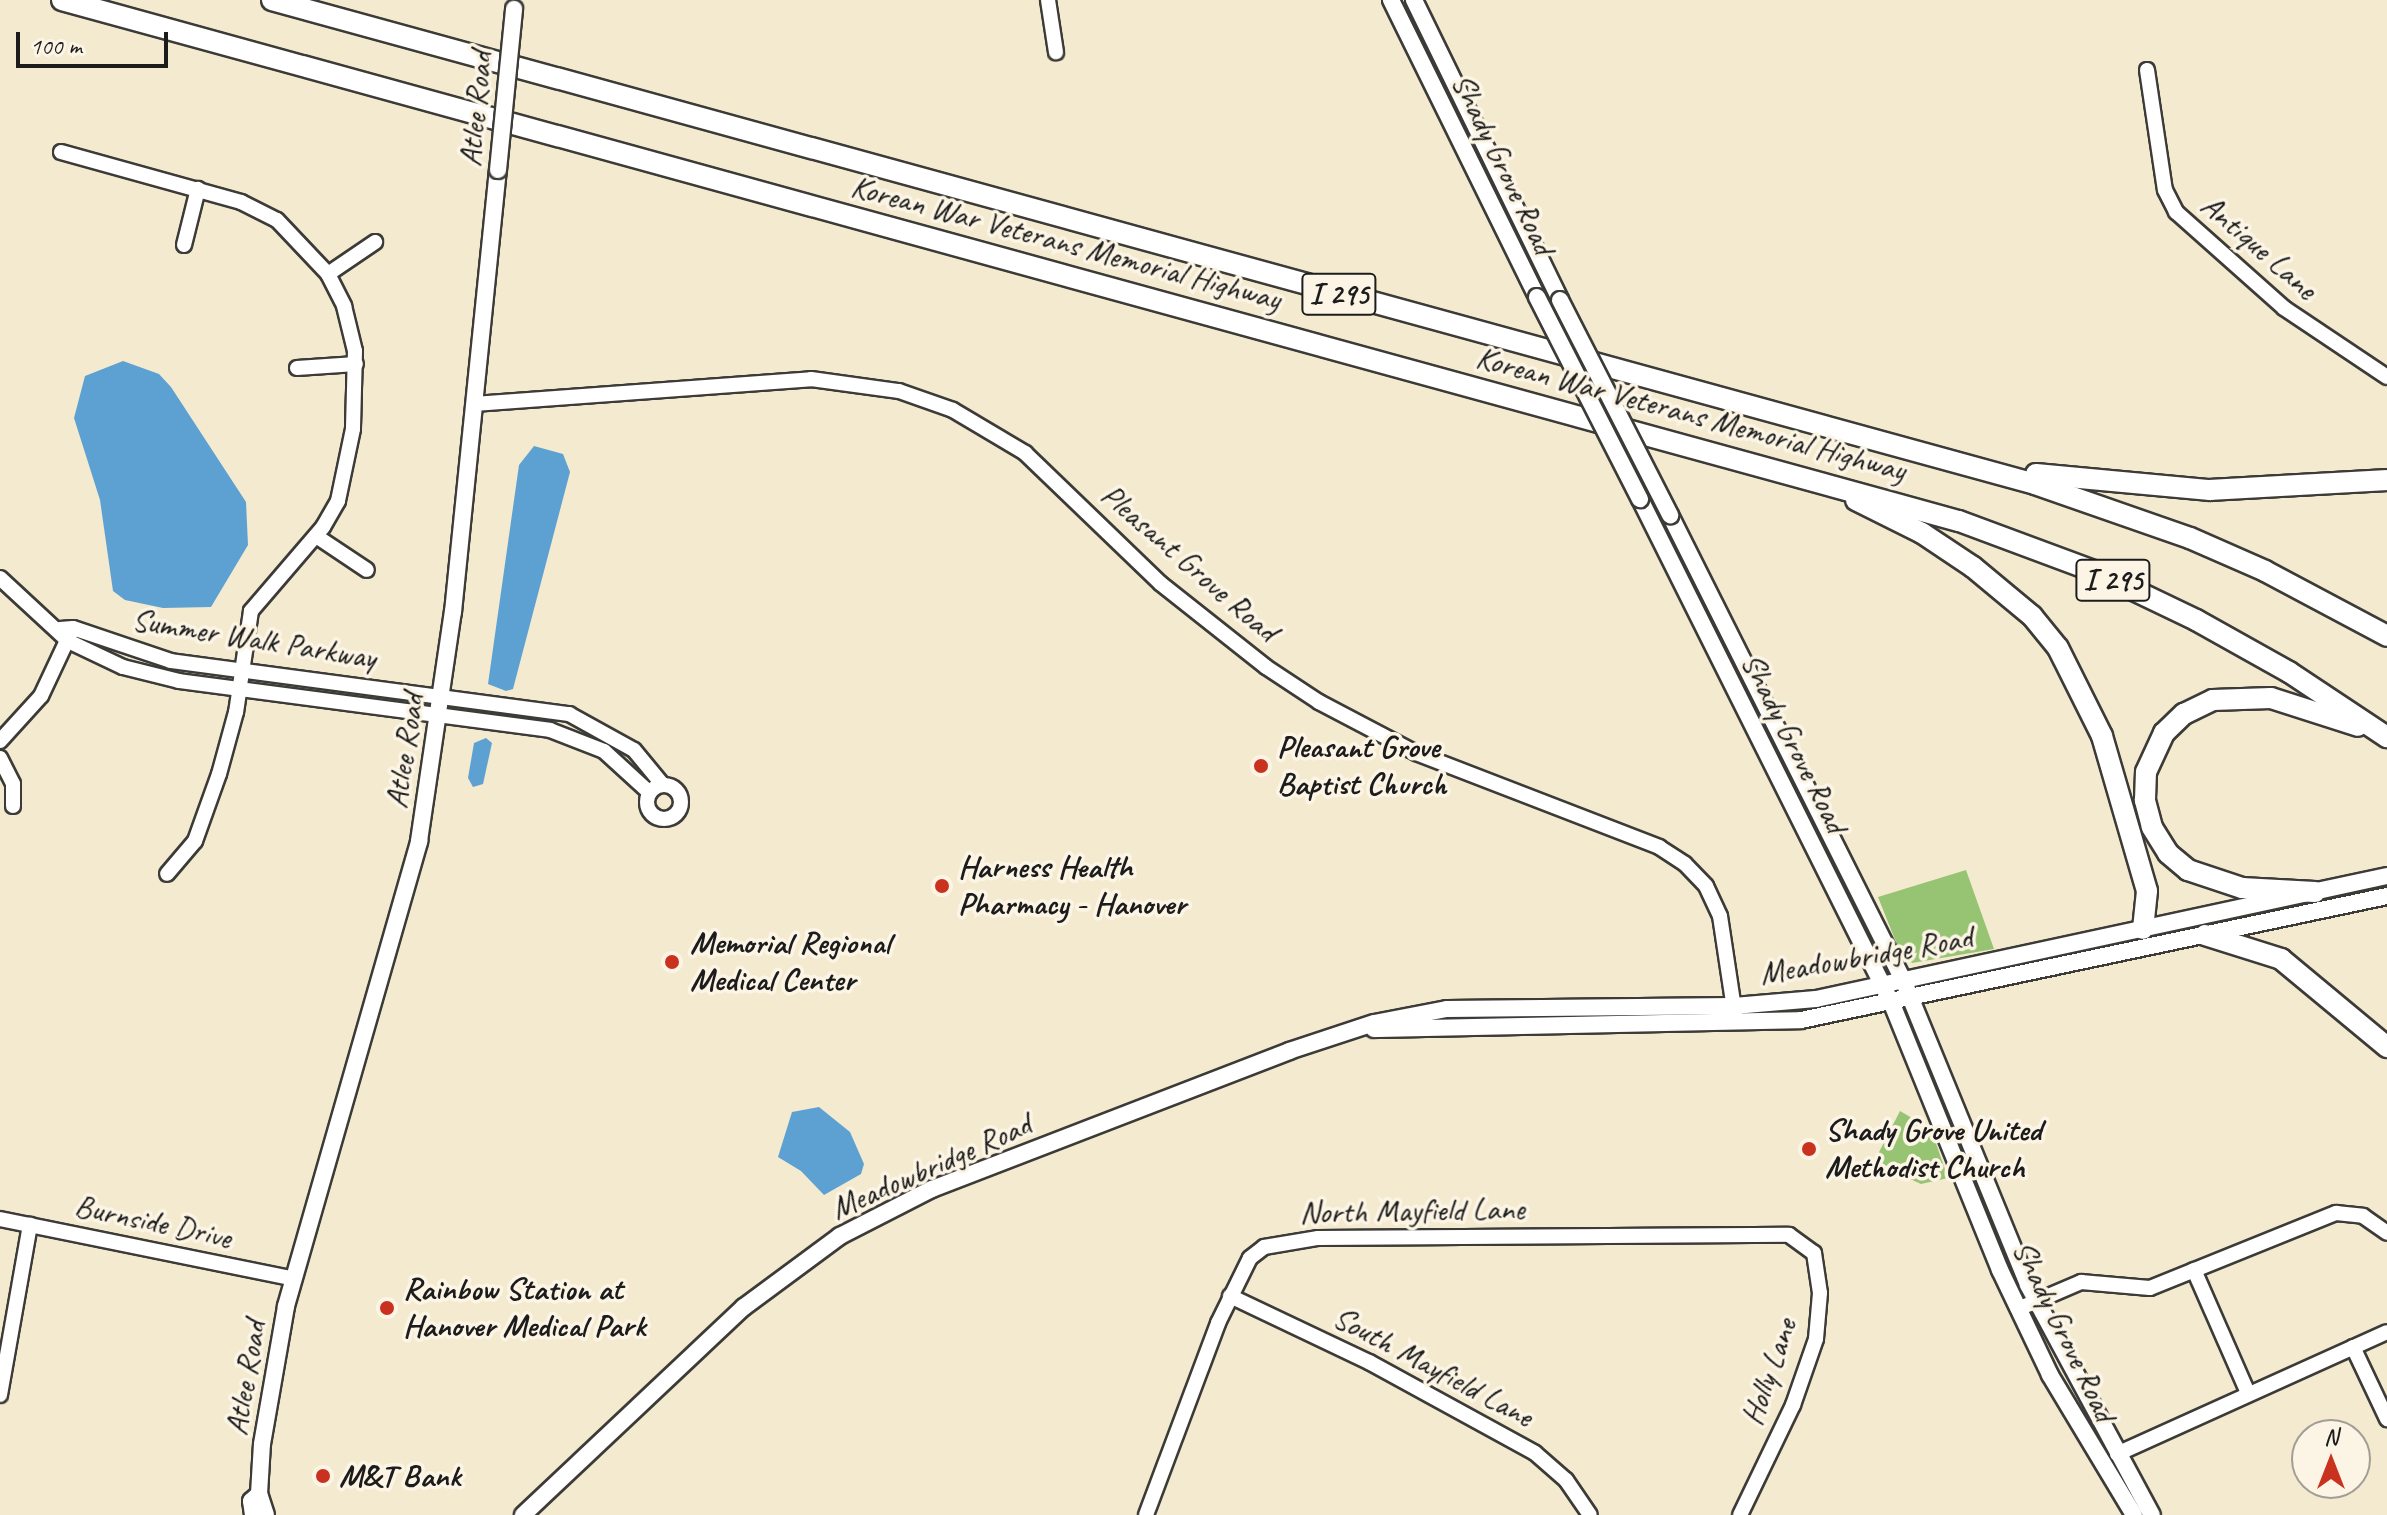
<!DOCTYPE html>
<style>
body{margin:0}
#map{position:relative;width:2387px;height:1515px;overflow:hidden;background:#f3eacf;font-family:Caveat,sans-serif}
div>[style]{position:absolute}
.green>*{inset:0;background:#97c472}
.water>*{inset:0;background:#5da1d2}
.roads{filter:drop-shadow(2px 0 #3c3b37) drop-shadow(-2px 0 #3c3b37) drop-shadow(0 2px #3c3b37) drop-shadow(0 -2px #3c3b37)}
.minor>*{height:14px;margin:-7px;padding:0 7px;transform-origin:7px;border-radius:7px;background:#fff}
.minor>.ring{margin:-7px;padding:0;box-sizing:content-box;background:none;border:14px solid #fff;border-radius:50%}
.major>*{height:16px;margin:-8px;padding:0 8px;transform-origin:8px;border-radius:8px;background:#fff}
.highway>*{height:20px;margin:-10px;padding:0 10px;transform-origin:10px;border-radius:10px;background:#fff}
.bridges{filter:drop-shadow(2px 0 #3c3b37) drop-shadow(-2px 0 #3c3b37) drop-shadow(0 2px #3c3b37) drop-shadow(0 -2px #3c3b37)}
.major-bridge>*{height:16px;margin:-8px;padding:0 8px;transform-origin:8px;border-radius:8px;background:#fff}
.dots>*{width:22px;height:22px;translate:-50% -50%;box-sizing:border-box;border:4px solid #fcf5e5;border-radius:50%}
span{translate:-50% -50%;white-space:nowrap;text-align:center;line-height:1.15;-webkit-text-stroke:7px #fcf5e5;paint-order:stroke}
.shield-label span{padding:2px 6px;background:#fcf5e5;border:2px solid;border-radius:6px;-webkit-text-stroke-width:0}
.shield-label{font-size:30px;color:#1c1c1c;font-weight:700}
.street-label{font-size:32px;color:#1c1c1c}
.poi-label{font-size:32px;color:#1c1c1c;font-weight:700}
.left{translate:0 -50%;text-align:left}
.north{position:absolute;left:2291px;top:1419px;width:80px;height:80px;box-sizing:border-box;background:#fcf5e5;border:2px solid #a29e95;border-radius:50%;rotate:0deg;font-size:22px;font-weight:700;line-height:32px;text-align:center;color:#1c1c1c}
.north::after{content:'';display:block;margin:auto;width:28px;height:36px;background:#c8321e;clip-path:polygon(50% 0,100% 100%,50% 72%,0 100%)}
.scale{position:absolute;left:16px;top:32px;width:152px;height:36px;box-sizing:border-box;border:4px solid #1c1c1c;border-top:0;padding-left:10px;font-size:24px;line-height:28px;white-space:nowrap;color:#1c1c1c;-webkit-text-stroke:6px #fcf5e5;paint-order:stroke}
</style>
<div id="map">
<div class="green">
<i style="clip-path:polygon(1966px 870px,1994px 949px,1912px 963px,1900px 952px,1878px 897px)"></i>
<i style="clip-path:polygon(1900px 1111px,1931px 1129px,1948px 1178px,1921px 1184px,1874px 1162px)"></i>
</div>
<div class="water">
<i style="clip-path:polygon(123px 361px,159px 374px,171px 387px,246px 502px,248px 545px,211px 607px,163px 608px,125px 600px,113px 591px,100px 500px,74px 418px,85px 376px)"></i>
<i style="clip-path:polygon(534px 446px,563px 454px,570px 472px,513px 689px,506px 691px,488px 684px,519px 465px)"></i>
<i style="clip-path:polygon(486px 738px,492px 743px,483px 784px,473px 787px,468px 778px,474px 743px)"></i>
<i style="clip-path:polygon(819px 1107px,850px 1132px,864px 1164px,861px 1174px,824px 1195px,801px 1171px,778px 1157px,792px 1112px)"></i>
</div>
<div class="roads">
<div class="minor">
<i style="left:1048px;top:0;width:53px;rotate:81.3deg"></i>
<i style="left:2147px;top:70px;width:121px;rotate:81.5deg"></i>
<i style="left:2165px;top:190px;width:25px;rotate:63deg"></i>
<i style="left:2176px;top:212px;width:144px;rotate:41.6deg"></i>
<i style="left:2284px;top:308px;width:124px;rotate:33.8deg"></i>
<i style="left:61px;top:152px;width:187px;rotate:15.5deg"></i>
<i style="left:241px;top:202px;width:40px;rotate:26.6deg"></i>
<i style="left:277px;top:220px;width:74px;rotate:46.6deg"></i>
<i style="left:328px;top:274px;width:36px;rotate:63deg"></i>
<i style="left:344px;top:306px;width:46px;rotate:76.3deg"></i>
<i style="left:355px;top:351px;width:78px;rotate:91.5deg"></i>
<i style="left:353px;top:429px;width:74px;rotate:101.8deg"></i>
<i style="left:338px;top:501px;width:30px;rotate:120deg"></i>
<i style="left:323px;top:527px;width:111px;rotate:130.6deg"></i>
<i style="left:251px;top:611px;width:102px;rotate:98.4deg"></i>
<i style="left:236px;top:712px;width:64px;rotate:105.3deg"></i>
<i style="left:219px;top:774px;width:71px;rotate:109.7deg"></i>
<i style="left:195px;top:841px;width:43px;rotate:130.3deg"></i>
<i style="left:184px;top:245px;width:58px;rotate:-76deg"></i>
<i style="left:328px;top:274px;width:57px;rotate:-34.2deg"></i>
<i style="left:297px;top:368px;width:59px;rotate:-3.9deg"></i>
<i style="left:474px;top:404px;width:338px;rotate:-4.2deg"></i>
<i style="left:811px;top:379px;width:89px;rotate:7.8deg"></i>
<i style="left:899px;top:391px;width:57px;rotate:19.4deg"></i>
<i style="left:953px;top:410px;width:84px;rotate:30.8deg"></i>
<i style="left:1025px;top:453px;width:187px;rotate:43.9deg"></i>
<i style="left:1160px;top:583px;width:135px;rotate:38.4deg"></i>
<i style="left:1266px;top:667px;width:64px;rotate:33.4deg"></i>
<i style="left:1319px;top:702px;width:110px;rotate:27.7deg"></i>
<i style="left:1416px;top:753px;width:261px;rotate:21.1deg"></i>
<i style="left:1659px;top:847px;width:31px;rotate:33deg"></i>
<i style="left:1685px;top:864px;width:30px;rotate:46deg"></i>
<i style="left:1706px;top:886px;width:33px;rotate:65deg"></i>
<i style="left:1720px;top:916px;width:100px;rotate:81.4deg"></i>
<i style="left:316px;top:536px;width:61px;rotate:33.7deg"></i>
<i style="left:0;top:578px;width:93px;rotate:42.8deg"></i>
<i style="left:68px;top:641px;width:61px;rotate:25.3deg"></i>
<i style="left:123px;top:667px;width:58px;rotate:14deg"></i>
<i style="left:179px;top:681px;width:374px;rotate:7.5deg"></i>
<i style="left:550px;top:730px;width:58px;rotate:21.3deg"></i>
<i style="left:604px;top:751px;width:62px;rotate:42.4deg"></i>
<i style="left:60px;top:629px;width:13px;rotate:-4deg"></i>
<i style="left:73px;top:628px;width:103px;rotate:18.6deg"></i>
<i style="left:171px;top:661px;width:402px;rotate:7.6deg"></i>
<i style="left:569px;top:714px;width:74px;rotate:29deg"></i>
<i style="left:634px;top:750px;width:45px;rotate:50.4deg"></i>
<i style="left:0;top:741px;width:61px;rotate:-47.7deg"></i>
<i style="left:41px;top:696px;width:71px;rotate:-64.9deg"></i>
<i style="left:0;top:758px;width:29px;rotate:63deg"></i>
<i style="left:13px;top:784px;width:22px;rotate:90deg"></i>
<i class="ring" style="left:647px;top:785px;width:20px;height:20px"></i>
<i style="left:0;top:1219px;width:300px;rotate:11.5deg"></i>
<i style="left:2194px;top:1270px;width:132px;rotate:66.3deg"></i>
<i style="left:1230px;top:1296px;width:154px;rotate:25.4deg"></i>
<i style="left:1369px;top:1362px;width:189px;rotate:28.7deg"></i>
<i style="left:1535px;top:1453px;width:41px;rotate:41.1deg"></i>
<i style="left:1566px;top:1480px;width:42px;rotate:55.6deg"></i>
<i style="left:2018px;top:1309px;width:69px;rotate:-23.2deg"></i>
<i style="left:2081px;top:1282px;width:69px;rotate:5deg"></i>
<i style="left:2150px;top:1288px;width:201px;rotate:-22deg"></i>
<i style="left:2336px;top:1213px;width:27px;rotate:6deg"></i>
<i style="left:2363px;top:1216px;width:29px;rotate:35deg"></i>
<i style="left:2353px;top:1347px;width:80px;rotate:64.7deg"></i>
<i style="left:0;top:1395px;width:173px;rotate:-80deg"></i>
<i style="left:2117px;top:1454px;width:296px;rotate:-24.3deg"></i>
<i style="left:1146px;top:1515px;width:205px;rotate:-69.4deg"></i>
<i style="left:1218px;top:1323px;width:72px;rotate:-63.8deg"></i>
<i style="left:1250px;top:1258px;width:18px;rotate:-38deg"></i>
<i style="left:1264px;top:1247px;width:55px;rotate:-9.5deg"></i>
<i style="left:1318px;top:1238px;width:471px;rotate:-0.4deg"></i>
<i style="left:1789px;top:1235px;width:31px;rotate:36deg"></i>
<i style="left:1814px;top:1253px;width:40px;rotate:81.5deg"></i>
<i style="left:1820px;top:1293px;width:46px;rotate:95deg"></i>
<i style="left:1816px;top:1339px;width:70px;rotate:109.2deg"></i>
<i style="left:1793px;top:1405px;width:122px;rotate:115.7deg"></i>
</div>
<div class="major">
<i style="left:1391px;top:0;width:331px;rotate:63.8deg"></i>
<i style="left:1414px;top:0;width:334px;rotate:64deg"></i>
<i style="left:1640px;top:499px;width:564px;rotate:63.48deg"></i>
<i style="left:1892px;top:1004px;width:287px;rotate:67.9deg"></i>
<i style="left:2000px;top:1270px;width:116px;rotate:64.5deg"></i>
<i style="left:2050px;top:1375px;width:163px;rotate:59deg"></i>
<i style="left:1670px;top:515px;width:522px;rotate:63.39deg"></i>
<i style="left:1904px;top:982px;width:327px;rotate:67.7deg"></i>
<i style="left:2028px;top:1285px;width:261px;rotate:61.7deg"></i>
<i style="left:1374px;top:1029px;width:427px;rotate:-1.2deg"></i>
<i style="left:1801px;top:1020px;width:599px;rotate:-11.95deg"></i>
<i style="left:253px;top:1515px;width:14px;rotate:-98deg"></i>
<i style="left:251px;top:1501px;width:11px;rotate:-41deg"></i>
<i style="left:266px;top:1515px;width:22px;rotate:-108deg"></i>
<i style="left:259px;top:1494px;width:50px;rotate:-86.6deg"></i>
<i style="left:262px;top:1444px;width:140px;rotate:-80.1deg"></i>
<i style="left:286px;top:1306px;width:484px;rotate:-74deg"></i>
<i style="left:419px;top:841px;width:232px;rotate:-81.6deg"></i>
<i style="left:453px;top:612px;width:444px;rotate:-84.2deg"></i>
<i style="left:523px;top:1515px;width:303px;rotate:-43.3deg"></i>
<i style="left:744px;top:1307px;width:119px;rotate:-36.5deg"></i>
<i style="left:840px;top:1236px;width:103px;rotate:-27.1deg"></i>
<i style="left:932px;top:1189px;width:383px;rotate:-21.1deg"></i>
<i style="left:1289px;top:1051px;width:89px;rotate:-18.2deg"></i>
<i style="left:1374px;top:1023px;width:74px;rotate:-10.9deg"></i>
<i style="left:1447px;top:1009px;width:287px;rotate:-0.6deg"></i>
<i style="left:1734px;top:1006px;width:82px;rotate:-4.9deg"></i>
<i style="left:1816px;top:999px;width:584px;rotate:-12.16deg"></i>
</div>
<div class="highway">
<i style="left:62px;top:0;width:1967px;rotate:15.36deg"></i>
<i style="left:1959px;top:521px;width:146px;rotate:20.4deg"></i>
<i style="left:2096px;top:572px;width:111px;rotate:25.6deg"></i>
<i style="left:2196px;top:620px;width:107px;rotate:29.2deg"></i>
<i style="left:2289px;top:672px;width:118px;rotate:33.6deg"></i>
<i style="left:272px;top:0;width:1828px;rotate:15.35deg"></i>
<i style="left:2035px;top:484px;width:164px;rotate:19.2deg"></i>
<i style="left:2190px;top:538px;width:82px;rotate:23.7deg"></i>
<i style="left:2265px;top:571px;width:138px;rotate:28deg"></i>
<i style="left:2036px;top:474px;width:175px;rotate:5.3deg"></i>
<i style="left:2210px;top:490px;width:177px;rotate:-3.2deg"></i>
<i style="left:1856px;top:500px;width:74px;rotate:26.6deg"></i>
<i style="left:1922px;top:533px;width:61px;rotate:33.7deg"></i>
<i style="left:1973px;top:567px;width:77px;rotate:39.7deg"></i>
<i style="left:2032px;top:616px;width:41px;rotate:50.9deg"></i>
<i style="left:2058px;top:648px;width:98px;rotate:63.4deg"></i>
<i style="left:2102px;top:736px;width:161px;rotate:73.8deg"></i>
<i style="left:2147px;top:891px;width:38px;rotate:96deg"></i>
<i style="left:2315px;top:892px;width:73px;rotate:-176.9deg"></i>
<i style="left:2242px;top:888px;width:57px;rotate:-161.6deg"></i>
<i style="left:2188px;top:870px;width:26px;rotate:-140deg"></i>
<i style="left:2168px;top:853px;width:31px;rotate:-122deg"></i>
<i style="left:2152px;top:827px;width:28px;rotate:-105deg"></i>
<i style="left:2145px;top:800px;width:28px;rotate:-88deg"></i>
<i style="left:2146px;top:772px;width:43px;rotate:-65.2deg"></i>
<i style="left:2164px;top:733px;width:28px;rotate:-44deg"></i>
<i style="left:2184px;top:714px;width:32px;rotate:-26deg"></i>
<i style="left:2213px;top:700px;width:58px;rotate:-2deg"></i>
<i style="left:2271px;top:698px;width:91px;rotate:17.8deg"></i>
<i style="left:2205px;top:935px;width:80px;rotate:17.5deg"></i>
<i style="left:2281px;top:959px;width:138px;rotate:39.7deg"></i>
</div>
</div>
<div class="bridges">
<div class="major-bridge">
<i style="left:498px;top:170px;width:162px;rotate:-84.3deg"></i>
<i style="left:1537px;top:297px;width:227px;rotate:63deg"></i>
<i style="left:1560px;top:300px;width:242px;rotate:62.9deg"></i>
</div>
</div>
<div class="dots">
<i style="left:1261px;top:766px;background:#c8321e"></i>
<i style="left:942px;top:886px;background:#c8321e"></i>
<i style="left:672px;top:962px;background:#c8321e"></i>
<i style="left:1809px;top:1149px;background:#c8321e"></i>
<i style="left:387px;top:1308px;background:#c8321e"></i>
<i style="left:323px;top:1476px;background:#c8321e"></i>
</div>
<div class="shield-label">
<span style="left:1339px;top:294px">I 295</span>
<span style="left:2113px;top:580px">I 295</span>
</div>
<div class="street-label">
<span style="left:476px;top:109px;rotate:-84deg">Atlee Road</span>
<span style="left:1503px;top:164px;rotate:64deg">Shady Grove Road</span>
<span style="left:1066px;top:243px;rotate:15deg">Korean War Veterans Memorial Highway</span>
<span style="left:2259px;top:247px;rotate:41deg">Antique Lane</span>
<span style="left:1691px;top:414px;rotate:15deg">Korean War Veterans Memorial Highway</span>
<span style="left:1189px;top:563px;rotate:41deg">Pleasant Grove Road</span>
<span style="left:254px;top:639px;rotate:9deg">Summer Walk Parkway</span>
<span style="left:1794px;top:743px;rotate:63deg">Shady Grove Road</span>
<span style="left:405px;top:751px;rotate:-81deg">Atlee Road</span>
<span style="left:1866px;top:956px;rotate:-10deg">Meadowbridge Road</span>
<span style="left:931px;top:1167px;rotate:-24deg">Meadowbridge Road</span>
<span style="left:1412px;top:1211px;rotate:-1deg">North Mayfield Lane</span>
<span style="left:153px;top:1222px;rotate:12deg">Burnside Drive</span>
<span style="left:2064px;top:1331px;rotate:64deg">Shady Grove Road</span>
<span style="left:1433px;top:1367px;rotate:28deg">South Mayfield Lane</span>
<span style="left:1769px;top:1372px;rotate:-71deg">Holly Lane</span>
<span style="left:246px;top:1378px;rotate:-80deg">Atlee Road</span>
</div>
<div class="poi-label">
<span class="left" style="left:1277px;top:766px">Pleasant Grove<br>Baptist Church</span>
<span class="left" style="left:958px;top:886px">Harness Health<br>Pharmacy - Hanover</span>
<span class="left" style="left:690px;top:962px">Memorial Regional<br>Medical Center</span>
<span class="left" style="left:1825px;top:1149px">Shady Grove United<br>Methodist Church</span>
<span class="left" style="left:403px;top:1308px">Rainbow Station at<br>Hanover Medical Park</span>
<span class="left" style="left:339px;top:1476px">M&amp;T Bank</span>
</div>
<div class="north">N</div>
<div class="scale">100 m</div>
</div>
